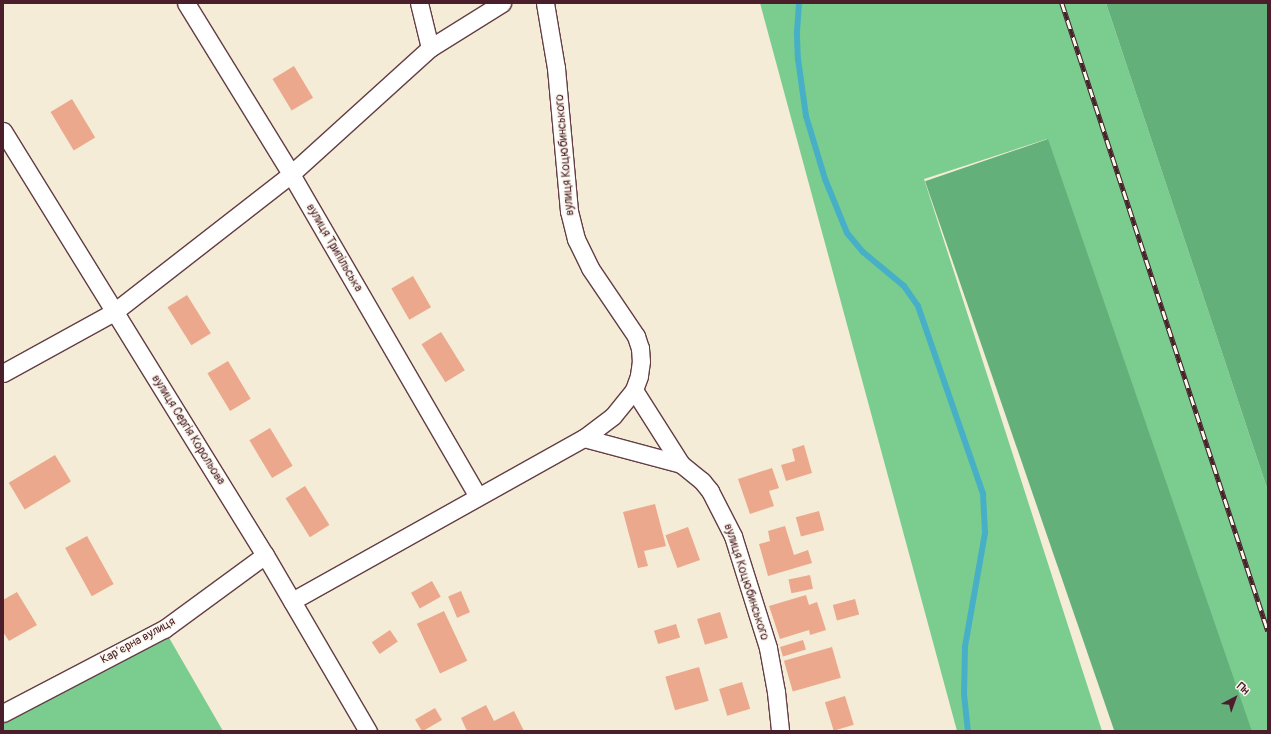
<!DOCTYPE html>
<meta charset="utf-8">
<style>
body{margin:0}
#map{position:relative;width:1271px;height:734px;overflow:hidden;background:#f4ecd6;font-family:Pangolin,sans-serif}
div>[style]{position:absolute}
.green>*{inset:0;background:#7bcd8f}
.forest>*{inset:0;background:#64b07a;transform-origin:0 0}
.stream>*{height:6px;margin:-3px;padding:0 3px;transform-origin:3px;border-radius:3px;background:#48b0c6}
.building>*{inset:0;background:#eca88c;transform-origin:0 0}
.roads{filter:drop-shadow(1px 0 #643e45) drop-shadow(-1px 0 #643e45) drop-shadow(0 1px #643e45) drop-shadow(0 -1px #643e45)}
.street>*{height:17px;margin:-8.5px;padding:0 8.5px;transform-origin:8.5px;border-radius:8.5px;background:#fff}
.rail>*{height:4.5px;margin-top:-2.25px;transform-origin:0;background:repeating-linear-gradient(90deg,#fbf7ec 0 9px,#4a1f2b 0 18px);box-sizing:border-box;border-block:1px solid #4a1f2b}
span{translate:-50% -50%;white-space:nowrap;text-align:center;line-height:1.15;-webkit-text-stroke:3px #fbf7ec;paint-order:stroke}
.street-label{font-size:12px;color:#4a1f2b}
.frame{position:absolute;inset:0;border:4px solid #4a1f2b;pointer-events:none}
.north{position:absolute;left:1215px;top:678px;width:40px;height:40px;-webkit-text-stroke:3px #fbf7ec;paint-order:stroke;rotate:41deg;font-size:11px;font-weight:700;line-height:16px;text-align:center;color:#4a1f2b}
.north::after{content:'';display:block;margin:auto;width:14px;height:18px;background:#4a1f2b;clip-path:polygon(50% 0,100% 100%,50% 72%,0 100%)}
</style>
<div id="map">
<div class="green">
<i style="clip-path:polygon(760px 3px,1106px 3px,1268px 491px,1268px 731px,1247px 731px,1047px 139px,924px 179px,1102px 731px,957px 731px)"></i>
<i style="clip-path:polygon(164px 629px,223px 731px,3px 731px,3px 713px)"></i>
</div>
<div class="forest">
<i style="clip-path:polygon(1106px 3px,1268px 3px,1268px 491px)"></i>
<i style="left:1048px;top:139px;width:625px;height:130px;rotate:71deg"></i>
</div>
<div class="stream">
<i style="left:799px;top:3px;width:32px;rotate:94deg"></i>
<i style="left:797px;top:35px;width:24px;rotate:88deg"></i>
<i style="left:798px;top:59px;width:58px;rotate:82deg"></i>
<i style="left:806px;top:116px;width:66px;rotate:73.2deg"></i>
<i style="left:825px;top:179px;width:58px;rotate:67.8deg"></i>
<i style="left:847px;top:233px;width:25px;rotate:50deg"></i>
<i style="left:863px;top:252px;width:53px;rotate:39.7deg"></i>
<i style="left:904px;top:286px;width:24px;rotate:55deg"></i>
<i style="left:918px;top:306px;width:199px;rotate:70.9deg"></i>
<i style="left:983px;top:494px;width:39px;rotate:87deg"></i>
<i style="left:985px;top:533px;width:116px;rotate:100deg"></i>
<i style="left:965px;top:647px;width:47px;rotate:91.2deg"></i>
<i style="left:964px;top:694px;width:37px;rotate:84deg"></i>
</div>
<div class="building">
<i style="left:294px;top:66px;width:37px;height:25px;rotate:59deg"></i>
<i style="left:72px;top:99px;width:45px;height:25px;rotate:59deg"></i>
<i style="left:413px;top:276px;width:36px;height:25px;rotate:60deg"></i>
<i style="left:187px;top:295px;width:45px;height:23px;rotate:58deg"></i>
<i style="left:441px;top:332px;width:45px;height:23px;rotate:58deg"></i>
<i style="left:228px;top:361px;width:44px;height:24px;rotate:59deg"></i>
<i style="left:270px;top:428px;width:44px;height:24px;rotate:59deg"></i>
<i style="clip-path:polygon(804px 445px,812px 473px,786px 481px,781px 465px,795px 461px,792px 449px)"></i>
<i style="left:55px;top:455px;width:31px;height:54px;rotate:59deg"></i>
<i style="clip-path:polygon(772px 468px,779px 488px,769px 491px,774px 506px,750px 514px,738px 479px)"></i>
<i style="left:305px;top:486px;width:46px;height:23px;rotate:58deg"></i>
<i style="clip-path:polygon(655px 504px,666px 546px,644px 551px,648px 566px,638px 568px,623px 512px)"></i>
<i style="left:819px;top:511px;width:20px;height:24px;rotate:75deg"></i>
<i style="clip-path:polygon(785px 526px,794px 555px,808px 550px,812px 563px,768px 576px,759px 544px,770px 541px,768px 531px)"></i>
<i style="left:688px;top:527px;width:35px;height:24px;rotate:70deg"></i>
<i style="left:87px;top:536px;width:55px;height:25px;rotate:61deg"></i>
<i style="left:810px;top:575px;width:14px;height:22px;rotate:78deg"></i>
<i style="left:432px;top:581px;width:18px;height:24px;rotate:61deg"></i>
<i style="left:461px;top:591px;width:23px;height:14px;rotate:67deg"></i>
<i style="clip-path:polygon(17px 592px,37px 625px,9px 641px,3px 632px,3px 600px)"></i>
<i style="clip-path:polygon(806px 595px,809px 605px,817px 602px,826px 630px,810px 635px,809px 630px,780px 639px,769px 606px)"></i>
<i style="left:855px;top:599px;width:16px;height:23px;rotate:75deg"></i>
<i style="left:444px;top:611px;width:55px;height:30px;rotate:65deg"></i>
<i style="left:720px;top:612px;width:27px;height:24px;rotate:73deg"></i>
<i style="left:676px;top:624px;width:14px;height:23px;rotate:73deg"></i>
<i style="left:390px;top:630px;width:14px;height:22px;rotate:56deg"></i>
<i style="left:803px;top:640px;width:10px;height:24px;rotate:73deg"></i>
<i style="left:832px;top:647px;width:32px;height:50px;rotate:74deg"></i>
<i style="left:699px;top:667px;width:35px;height:35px;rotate:74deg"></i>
<i style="left:742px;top:682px;width:28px;height:24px;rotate:73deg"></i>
<i style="left:845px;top:696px;width:30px;height:21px;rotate:73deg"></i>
<i style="clip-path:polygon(486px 705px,494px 721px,514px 711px,524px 731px,467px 731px,461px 718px)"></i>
<i style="left:435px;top:708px;width:14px;height:23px;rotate:60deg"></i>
</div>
<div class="roads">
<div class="street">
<i style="left:186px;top:3px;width:201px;rotate:58.4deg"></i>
<i style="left:291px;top:174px;width:372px;rotate:59.9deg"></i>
<i style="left:545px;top:3px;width:66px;rotate:80.4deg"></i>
<i style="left:556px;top:68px;width:144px;rotate:84.8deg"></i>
<i style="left:569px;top:211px;width:29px;rotate:76deg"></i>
<i style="left:576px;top:239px;width:32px;rotate:64deg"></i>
<i style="left:590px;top:268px;width:82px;rotate:55.9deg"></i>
<i style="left:636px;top:336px;width:13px;rotate:72deg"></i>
<i style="left:640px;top:348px;width:13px;rotate:86deg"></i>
<i style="left:641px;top:361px;width:15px;rotate:98deg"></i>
<i style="left:639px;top:376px;width:15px;rotate:110deg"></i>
<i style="left:634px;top:390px;width:88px;rotate:57.6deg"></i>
<i style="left:681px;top:464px;width:27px;rotate:39deg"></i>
<i style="left:702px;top:481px;width:13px;rotate:51deg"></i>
<i style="left:710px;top:491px;width:51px;rotate:62.9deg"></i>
<i style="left:733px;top:536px;width:117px;rotate:72.6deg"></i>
<i style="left:768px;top:648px;width:45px;rotate:79.7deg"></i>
<i style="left:776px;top:692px;width:39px;rotate:84deg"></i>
<i style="left:430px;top:48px;width:85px;rotate:-32deg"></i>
<i style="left:3px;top:131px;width:498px;rotate:58.3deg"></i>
<i style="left:265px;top:555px;width:204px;rotate:59.7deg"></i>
<i style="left:3px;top:373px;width:127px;rotate:-28.8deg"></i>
<i style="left:114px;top:312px;width:224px;rotate:-37.9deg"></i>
<i style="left:291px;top:174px;width:188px;rotate:-42.2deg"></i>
<i style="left:430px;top:48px;width:46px;rotate:-103.7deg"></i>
<i style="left:584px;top:438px;width:100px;rotate:15deg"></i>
<i style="left:292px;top:601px;width:334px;rotate:-29.2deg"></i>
<i style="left:584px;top:438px;width:36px;rotate:-37deg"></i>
<i style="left:613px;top:416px;width:33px;rotate:-51deg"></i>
<i style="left:3px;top:713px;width:182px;rotate:-27.6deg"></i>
<i style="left:164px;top:629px;width:125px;rotate:-36.2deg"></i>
</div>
</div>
<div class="rail">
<i style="left:1062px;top:3px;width:661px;rotate:71.84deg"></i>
</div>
<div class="street-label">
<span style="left:565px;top:155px;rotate:-95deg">вулиця Коцюбинського</span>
<span style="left:334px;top:248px;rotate:60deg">вулиця Трипільська</span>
<span style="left:188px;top:430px;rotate:58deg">вулиця Сергія Корольова</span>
<span style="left:746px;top:582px;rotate:72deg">вулиця Коцюбинського</span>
<span style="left:138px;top:641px;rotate:-29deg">Карʼєрна вулиця</span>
</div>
<div class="frame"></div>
<div class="north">Пн</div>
</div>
